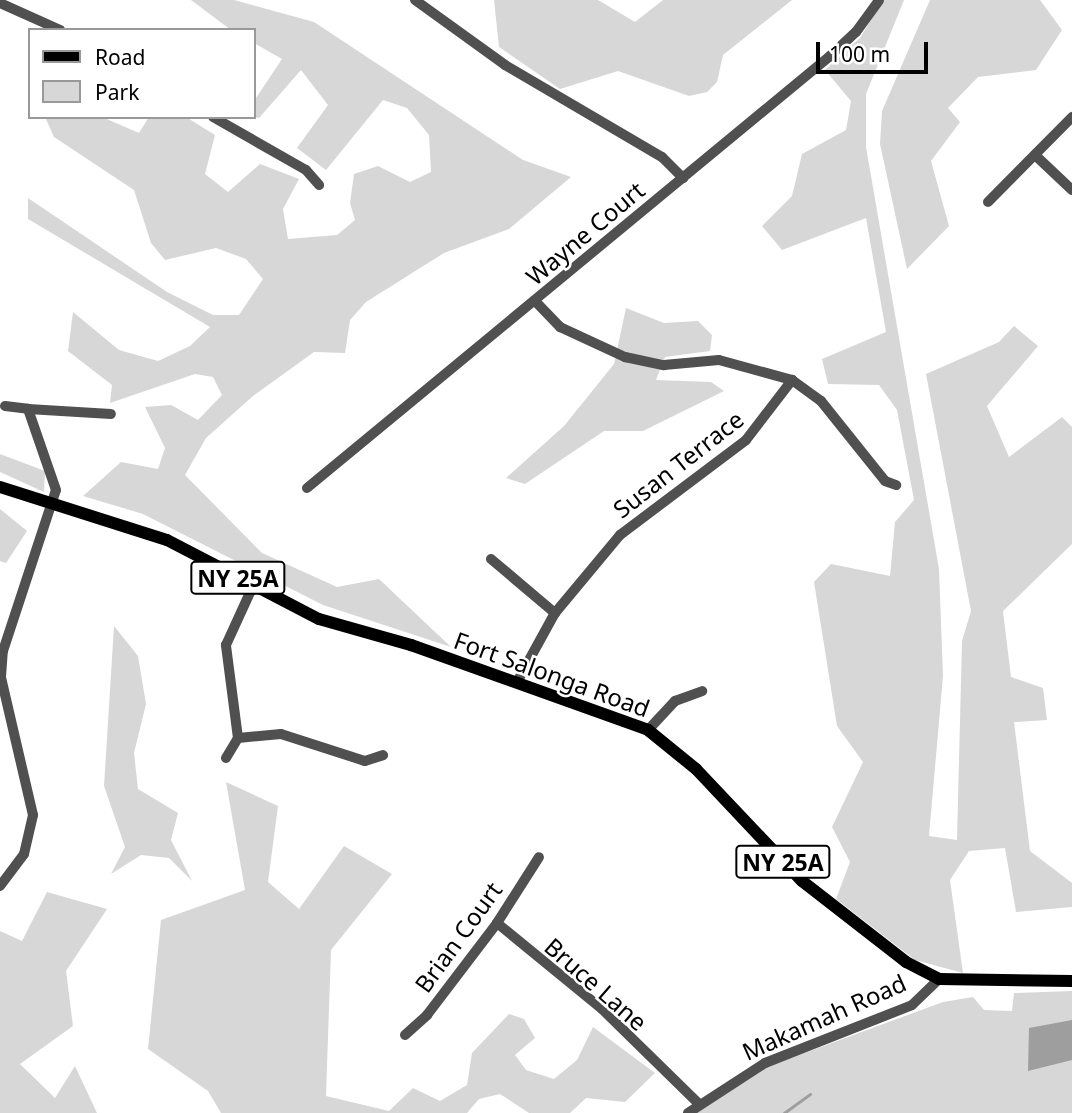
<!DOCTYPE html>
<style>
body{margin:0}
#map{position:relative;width:1072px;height:1113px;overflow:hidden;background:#fff;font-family:"Noto Sans",sans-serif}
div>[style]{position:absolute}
.green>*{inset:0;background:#d7d7d7}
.water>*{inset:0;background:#9e9e9e}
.stream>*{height:2.5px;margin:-1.25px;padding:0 1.25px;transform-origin:1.25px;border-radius:1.25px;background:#9e9e9e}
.minor>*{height:10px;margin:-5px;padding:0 5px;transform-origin:5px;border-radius:5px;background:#505050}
.major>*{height:12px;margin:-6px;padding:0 6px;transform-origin:6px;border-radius:6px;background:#000}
span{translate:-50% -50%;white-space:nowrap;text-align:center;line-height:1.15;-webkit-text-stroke:5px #fff;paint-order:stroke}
.shield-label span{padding:2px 5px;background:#fff;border:2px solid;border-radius:5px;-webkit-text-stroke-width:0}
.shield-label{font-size:23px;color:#000;font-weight:700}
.street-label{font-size:24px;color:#000}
.legend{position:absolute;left:28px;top:28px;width:228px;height:91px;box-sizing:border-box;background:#fff;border:2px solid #999;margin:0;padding:9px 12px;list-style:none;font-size:21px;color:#000}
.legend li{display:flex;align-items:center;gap:14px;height:35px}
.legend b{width:35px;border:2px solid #999}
.scale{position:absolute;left:816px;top:42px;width:112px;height:32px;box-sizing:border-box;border:4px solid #000;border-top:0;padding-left:9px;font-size:21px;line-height:24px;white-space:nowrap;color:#000;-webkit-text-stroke:5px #fff;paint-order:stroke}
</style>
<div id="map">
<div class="green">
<i style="clip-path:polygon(191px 0,234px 0,314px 22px,523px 160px,571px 177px,509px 229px,444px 253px,366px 302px,350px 320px,345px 353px,314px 352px,253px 396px,206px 438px,185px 475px,262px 553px,337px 587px,379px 579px,451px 647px,323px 605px,143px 514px,83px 496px,121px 462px,158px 469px,165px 448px,145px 407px,171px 405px,198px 420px,222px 395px,213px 377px,195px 374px,110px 403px,112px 385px,68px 351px,73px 312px,119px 350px,158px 361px,190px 346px,210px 327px,28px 219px,28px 198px,167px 292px,213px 315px,239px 315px,263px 279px,246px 259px,216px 248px,165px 260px,151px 243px,134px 190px,54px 137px,45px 117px,102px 117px,139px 133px,149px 117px,186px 117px,215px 135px,205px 174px,228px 192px,260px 164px,299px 179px,283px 209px,288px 239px,337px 235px,355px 220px,350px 203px,354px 174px,378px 166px,410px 182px,431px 172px,429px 135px,407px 108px,383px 100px,326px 170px,297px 148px,328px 105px,301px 70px,259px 118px,254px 117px,254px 101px,282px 59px,254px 43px,254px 30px,231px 30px)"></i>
<i style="clip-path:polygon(494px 0,598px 0,635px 22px,663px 0,792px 0,723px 55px,717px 82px,707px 92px,689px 96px,618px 71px,560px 89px,499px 47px)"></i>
<i style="clip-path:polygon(883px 0,904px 0,866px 94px,866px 147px,939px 569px,943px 676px,929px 836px,957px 840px,962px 641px,971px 611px,926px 374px,999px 342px,1014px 326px,1038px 346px,987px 406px,1009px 457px,1062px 417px,1072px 427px,1072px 544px,1003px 611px,1011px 677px,1043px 688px,1047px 720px,1014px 722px,1030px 851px,1072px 883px,1072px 907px,1016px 912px,1005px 848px,969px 851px,950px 880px,963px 973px,915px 960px,836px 899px,850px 862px,832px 827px,863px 762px,837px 726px,814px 582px,831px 564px,890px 576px,895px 522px,914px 500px,897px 410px,879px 385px,828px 384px,822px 359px,886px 332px,866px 218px,782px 250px,762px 226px,792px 196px,802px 154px,846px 130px,851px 101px,825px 70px,860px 38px)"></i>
<i style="clip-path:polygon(930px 0,1040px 0,1062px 30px,1036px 70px,978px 77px,948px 108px,960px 122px,931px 161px,949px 226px,907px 269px,880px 144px,882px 111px)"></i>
<i style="clip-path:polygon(626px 308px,664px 323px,698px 321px,712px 335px,710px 351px,665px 357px,656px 380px,711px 382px,724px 391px,643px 431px,604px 431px,525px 484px,506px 478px,564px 426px,614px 364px)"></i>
<i style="clip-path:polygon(0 454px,45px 471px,44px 492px,0 472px)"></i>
<i style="clip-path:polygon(0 509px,27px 531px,6px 563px,0 561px)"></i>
<i style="clip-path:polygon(114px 626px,138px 656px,146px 704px,134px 753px,138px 789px,178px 813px,171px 840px,192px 881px,169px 858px,141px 855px,111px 874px,125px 847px,104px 786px)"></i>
<i style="clip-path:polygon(226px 782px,278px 806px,268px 882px,299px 909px,344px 846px,392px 874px,331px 950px,326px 1096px,389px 1111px,413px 1088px,440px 1101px,467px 1085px,472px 1053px,509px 1014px,524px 1019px,535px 1038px,515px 1055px,526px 1070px,554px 1079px,577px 1060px,593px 1027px,655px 1073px,625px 1102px,586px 1098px,570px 1113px,529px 1113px,500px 1094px,479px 1099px,467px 1113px,221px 1113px,208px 1091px,148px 1049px,161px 920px,245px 890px)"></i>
<i style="clip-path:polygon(47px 892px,107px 909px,66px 971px,73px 1026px,20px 1064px,55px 1098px,75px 1066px,97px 1113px,0 1113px,0 931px,22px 941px)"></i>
<i style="clip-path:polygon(1072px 991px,1072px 1113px,695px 1113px,764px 1068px,943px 1002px,973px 997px,984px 1010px,1012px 1011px,1014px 993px)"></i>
</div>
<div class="water">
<i style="clip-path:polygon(1072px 1020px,1072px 1060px,1028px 1071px,1029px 1028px)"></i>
</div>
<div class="stream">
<i style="left:784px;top:1113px;width:32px;rotate:-36deg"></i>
</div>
<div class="minor">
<i style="left:415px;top:0;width:111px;rotate:35.8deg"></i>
<i style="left:505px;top:65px;width:182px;rotate:30.4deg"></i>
<i style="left:662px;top:157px;width:30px;rotate:45deg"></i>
<i style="left:0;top:3px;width:66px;rotate:24.2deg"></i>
<i style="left:213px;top:117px;width:107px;rotate:29.7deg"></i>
<i style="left:306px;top:170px;width:20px;rotate:49deg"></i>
<i style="left:1035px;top:155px;width:51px;rotate:43.4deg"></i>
<i style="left:988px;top:202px;width:120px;rotate:-45.3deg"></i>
<i style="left:536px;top:302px;width:35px;rotate:46deg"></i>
<i style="left:560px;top:327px;width:72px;rotate:24.8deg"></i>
<i style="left:625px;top:357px;width:40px;rotate:12deg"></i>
<i style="left:664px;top:365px;width:55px;rotate:-5.2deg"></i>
<i style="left:719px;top:360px;width:76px;rotate:15.3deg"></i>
<i style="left:792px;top:380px;width:36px;rotate:36deg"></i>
<i style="left:821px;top:401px;width:102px;rotate:51.3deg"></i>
<i style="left:885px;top:481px;width:12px;rotate:20deg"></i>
<i style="left:5px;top:406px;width:23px;rotate:7deg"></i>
<i style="left:307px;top:488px;width:677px;rotate:-39.55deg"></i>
<i style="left:829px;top:57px;width:37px;rotate:-43deg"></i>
<i style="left:856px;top:32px;width:39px;rotate:-54deg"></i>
<i style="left:491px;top:559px;width:84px;rotate:40.2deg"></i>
<i style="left:517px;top:682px;width:79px;rotate:-61.2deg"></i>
<i style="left:555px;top:613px;width:102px;rotate:-50.2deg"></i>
<i style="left:620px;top:535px;width:158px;rotate:-37deg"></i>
<i style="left:746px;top:440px;width:76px;rotate:-52.5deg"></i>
<i style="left:648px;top:730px;width:40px;rotate:-47deg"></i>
<i style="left:675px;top:701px;width:29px;rotate:-20deg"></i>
<i style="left:238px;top:738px;width:43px;rotate:-5.3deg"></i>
<i style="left:281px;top:734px;width:88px;rotate:17.8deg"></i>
<i style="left:365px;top:761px;width:19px;rotate:-18deg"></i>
<i style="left:226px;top:758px;width:23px;rotate:-59deg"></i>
<i style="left:238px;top:738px;width:94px;rotate:-97.4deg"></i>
<i style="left:226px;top:645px;width:65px;rotate:-65.4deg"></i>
<i style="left:0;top:886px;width:40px;rotate:-53deg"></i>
<i style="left:24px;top:854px;width:40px;rotate:-77deg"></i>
<i style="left:33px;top:815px;width:142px;rotate:-103.1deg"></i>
<i style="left:1px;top:677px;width:26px;rotate:-86deg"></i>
<i style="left:3px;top:651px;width:169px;rotate:-71.8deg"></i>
<i style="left:56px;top:490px;width:86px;rotate:-109.1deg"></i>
<i style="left:28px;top:409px;width:83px;rotate:3.4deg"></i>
<i style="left:497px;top:923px;width:136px;rotate:39.3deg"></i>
<i style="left:602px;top:1009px;width:136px;rotate:44.4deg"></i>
<i style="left:405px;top:1035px;width:30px;rotate:-42deg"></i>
<i style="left:427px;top:1015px;width:116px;rotate:-52.7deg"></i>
<i style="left:497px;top:923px;width:78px;rotate:-57.5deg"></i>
<i style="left:688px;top:1113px;width:92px;rotate:-33deg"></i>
<i style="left:765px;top:1063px;width:158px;rotate:-21.5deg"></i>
<i style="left:912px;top:1005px;width:37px;rotate:-44deg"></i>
</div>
<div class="major">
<i style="left:0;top:487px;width:175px;rotate:17.6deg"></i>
<i style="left:167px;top:540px;width:171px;rotate:27.5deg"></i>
<i style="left:319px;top:619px;width:96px;rotate:15.8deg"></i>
<i style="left:411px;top:645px;width:252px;rotate:19.7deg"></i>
<i style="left:648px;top:730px;width:62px;rotate:39.1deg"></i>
<i style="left:696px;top:769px;width:154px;rotate:46.6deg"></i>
<i style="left:802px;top:881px;width:132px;rotate:37.9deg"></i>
<i style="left:906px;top:962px;width:37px;rotate:27deg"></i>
<i style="left:939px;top:979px;width:133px;rotate:0.9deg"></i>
</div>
<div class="shield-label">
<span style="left:238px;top:578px">NY 25A</span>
<span style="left:783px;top:862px">NY 25A</span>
</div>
<div class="street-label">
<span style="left:585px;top:233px;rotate:-40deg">Wayne Court</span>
<span style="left:678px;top:464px;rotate:-38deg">Susan Terrace</span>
<span style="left:552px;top:674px;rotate:20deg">Fort Salonga Road</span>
<span style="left:458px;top:937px;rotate:-54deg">Brian Court</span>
<span style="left:596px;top:984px;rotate:41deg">Bruce Lane</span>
<span style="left:824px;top:1017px;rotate:-24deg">Makamah Road</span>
</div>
<ul class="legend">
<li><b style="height:9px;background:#000"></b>Road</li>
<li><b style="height:19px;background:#d7d7d7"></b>Park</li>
</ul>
<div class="scale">100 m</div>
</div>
